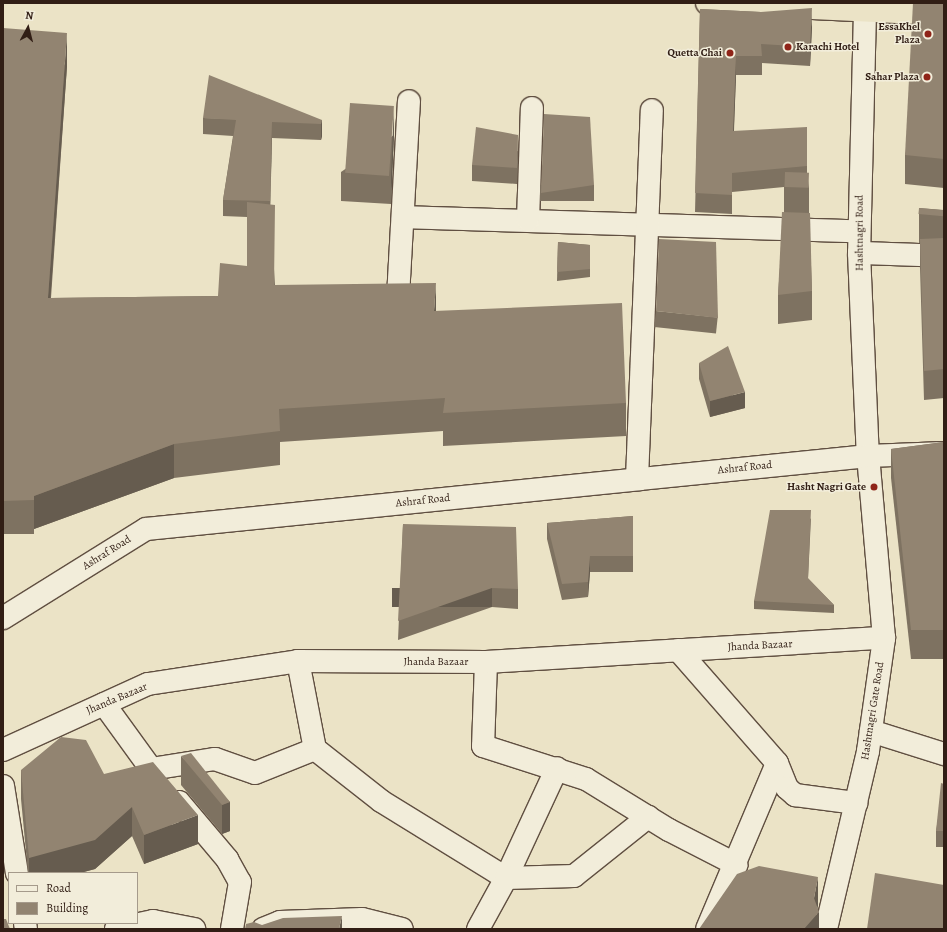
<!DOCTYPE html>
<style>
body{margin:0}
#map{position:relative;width:947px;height:932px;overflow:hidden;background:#ebe3c6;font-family:Alegreya,serif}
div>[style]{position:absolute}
.roads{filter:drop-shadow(1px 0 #604f41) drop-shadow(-1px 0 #604f41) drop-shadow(0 1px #604f41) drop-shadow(0 -1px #604f41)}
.street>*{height:22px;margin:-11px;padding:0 11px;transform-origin:11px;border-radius:11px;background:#f2edda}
.secondary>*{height:22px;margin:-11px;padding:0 11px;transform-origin:11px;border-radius:11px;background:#f2edda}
.highway>*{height:22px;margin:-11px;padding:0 11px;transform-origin:11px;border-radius:11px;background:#ebe3c6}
.wall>*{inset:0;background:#7e7261;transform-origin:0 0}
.shaded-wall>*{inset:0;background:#665c4f;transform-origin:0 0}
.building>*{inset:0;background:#928471;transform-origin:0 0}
.dots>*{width:11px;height:11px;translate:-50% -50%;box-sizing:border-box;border:2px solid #f2edda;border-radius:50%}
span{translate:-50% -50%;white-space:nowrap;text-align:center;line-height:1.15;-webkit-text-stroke:3px #f2edda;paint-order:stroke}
.poi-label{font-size:11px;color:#311e15;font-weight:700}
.right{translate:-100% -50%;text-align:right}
.left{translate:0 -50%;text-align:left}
.street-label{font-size:11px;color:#311e15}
.frame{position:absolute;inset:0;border:4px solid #311e15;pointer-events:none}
.legend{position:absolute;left:8px;top:872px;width:130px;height:52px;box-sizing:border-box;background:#f2edda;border:1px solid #a59a8b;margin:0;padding:5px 7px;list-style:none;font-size:12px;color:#311e15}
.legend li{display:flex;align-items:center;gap:8px;height:20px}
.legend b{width:20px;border:1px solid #a59a8b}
.north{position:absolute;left:8px;top:8px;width:40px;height:40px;-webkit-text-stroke:3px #f2edda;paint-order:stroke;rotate:7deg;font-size:11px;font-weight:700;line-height:16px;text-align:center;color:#311e15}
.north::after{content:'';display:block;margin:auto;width:14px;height:18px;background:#311e15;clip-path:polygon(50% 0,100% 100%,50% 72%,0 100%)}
</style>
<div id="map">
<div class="roads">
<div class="street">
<i style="left:403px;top:217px;width:456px;rotate:1.8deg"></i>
<i style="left:528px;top:220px;width:112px;rotate:-88deg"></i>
<i style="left:859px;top:253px;width:85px;rotate:2deg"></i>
<i style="left:398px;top:297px;width:196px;rotate:-86.8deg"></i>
<i style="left:637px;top:479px;width:369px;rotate:-87.7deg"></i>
<i style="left:678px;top:650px;width:150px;rotate:48.8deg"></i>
<i style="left:777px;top:763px;width:27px;rotate:68deg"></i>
<i style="left:787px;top:788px;width:11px;rotate:41deg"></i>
<i style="left:795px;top:795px;width:62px;rotate:7.5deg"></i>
<i style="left:298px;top:661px;width:90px;rotate:79.1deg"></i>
<i style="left:315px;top:749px;width:84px;rotate:38.2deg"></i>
<i style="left:381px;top:801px;width:147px;rotate:31.6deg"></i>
<i style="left:506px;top:878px;width:121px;rotate:-65.1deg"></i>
<i style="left:486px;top:662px;width:84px;rotate:92deg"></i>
<i style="left:483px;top:746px;width:108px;rotate:17.8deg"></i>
<i style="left:586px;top:779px;width:97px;rotate:31.6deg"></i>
<i style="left:669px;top:830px;width:76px;rotate:27.2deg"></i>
<i style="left:104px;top:704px;width:80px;rotate:54.1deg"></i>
<i style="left:151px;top:769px;width:65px;rotate:-8.9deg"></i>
<i style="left:215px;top:759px;width:42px;rotate:19.3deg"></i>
<i style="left:255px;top:773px;width:65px;rotate:-21.8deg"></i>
<i style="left:871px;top:731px;width:77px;rotate:17.5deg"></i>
<i style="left:3px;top:750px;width:159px;rotate:-24.5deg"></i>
<i style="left:148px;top:684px;width:152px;rotate:-8.7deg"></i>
<i style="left:298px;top:661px;width:188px;rotate:0.3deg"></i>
<i style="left:486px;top:662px;width:399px;rotate:-3.5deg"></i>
<i style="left:3px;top:786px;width:88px;rotate:80.9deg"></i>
<i style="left:179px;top:802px;width:75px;rotate:49.9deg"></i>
<i style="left:227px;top:859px;width:26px;rotate:61deg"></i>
<i style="left:240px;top:882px;width:48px;rotate:99.7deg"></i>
<i style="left:25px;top:923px;width:6px;rotate:81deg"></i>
<i style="left:116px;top:929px;width:38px;rotate:-12deg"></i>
<i style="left:153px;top:921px;width:42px;rotate:11deg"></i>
<i style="left:263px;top:929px;width:18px;rotate:-22deg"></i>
<i style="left:280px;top:922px;width:82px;rotate:-2.1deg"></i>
<i style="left:362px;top:919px;width:41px;rotate:14deg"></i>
<i style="left:478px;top:929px;width:58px;rotate:-61.2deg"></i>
<i style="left:506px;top:878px;width:68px;rotate:-1.7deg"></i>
<i style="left:574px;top:876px;width:95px;rotate:-38.6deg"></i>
<i style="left:707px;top:929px;width:180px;rotate:-67.1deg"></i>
<i style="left:826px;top:929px;width:183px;rotate:-76.7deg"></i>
<i style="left:868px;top:751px;width:114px;rotate:-81.9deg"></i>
<i style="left:884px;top:638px;width:183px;rotate:-95deg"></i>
</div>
<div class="secondary">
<i style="left:865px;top:11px;width:242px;rotate:91.4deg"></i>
<i style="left:859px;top:253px;width:203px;rotate:87.5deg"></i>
<i style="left:3px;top:618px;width:168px;rotate:-31.9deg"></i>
<i style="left:146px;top:529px;width:726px;rotate:-5.77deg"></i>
<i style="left:868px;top:456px;width:76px;rotate:-2.3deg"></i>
</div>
<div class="highway">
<i style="left:707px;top:3px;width:237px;rotate:2.7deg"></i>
</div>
</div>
<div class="wall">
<i style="clip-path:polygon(944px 3px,944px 188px,905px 184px,905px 155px)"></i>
<i style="clip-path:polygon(700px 9px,761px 12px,812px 27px,810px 66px,762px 63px,762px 75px,736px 75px,734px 131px,807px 146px,807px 173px,809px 188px,809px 213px,812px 291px,812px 320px,778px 324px,778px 295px,784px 212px,784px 187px,732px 192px,732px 214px,695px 212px)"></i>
<i style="clip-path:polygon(3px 28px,67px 66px,51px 298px,218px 296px,247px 266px,247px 217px,223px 216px,223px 200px,233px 136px,203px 134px,203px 118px,322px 120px,322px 136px,321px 140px,272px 138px,270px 204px,275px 285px,436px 311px,626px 403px,626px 436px,443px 446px,443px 431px,280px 442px,280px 465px,174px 478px,34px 529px,34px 534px,3px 534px)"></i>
<i style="clip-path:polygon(394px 135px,391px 204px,341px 201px,341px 172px)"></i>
<i style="clip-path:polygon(518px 151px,517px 184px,472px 181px,472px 165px)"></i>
<i style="left:594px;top:185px;width:16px;height:54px;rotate:90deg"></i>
<i style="clip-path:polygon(919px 208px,944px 210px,944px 398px,924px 400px,920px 268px,920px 243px,919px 243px)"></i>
<i style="clip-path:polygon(558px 242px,590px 245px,590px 277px,557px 281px)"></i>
<i style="left:656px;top:311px;width:62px;height:16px;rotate:6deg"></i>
<i style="clip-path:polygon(699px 363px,745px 408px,710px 417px,699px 379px)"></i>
<i style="clip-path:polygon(944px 442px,944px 659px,911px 659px,891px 478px,891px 449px)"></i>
<i style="clip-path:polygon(633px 516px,633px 572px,590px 572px,588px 597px,562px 600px,547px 539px,547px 523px)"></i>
<i style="clip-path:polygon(811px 518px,808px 579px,834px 605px,834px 613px,754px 609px,754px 601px)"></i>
<i style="clip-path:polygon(403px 524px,518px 589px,518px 609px,492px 607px,398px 640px)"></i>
<i style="clip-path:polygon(181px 756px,230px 802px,230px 831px,222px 834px,181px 785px)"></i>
<i style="clip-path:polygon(21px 770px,104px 774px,198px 844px,144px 864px,132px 836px,95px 869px,80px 873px,28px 873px,21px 799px)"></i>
<i style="clip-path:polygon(944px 784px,944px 847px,936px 847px,936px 831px)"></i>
</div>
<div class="shaded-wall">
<i style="clip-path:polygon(812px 8px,812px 27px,810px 66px,810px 47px)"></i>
<i style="clip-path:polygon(67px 33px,67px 66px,48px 331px,48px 298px)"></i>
<i style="clip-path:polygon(736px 56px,736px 75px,733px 150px,733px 131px)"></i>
<i style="clip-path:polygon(394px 106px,394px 135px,391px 204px,391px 175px)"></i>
<i style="clip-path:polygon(322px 120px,322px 136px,321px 140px,321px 124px)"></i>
<i style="clip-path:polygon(272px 122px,272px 138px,270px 217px,270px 201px)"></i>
<i style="clip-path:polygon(518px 135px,518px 151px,517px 184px,517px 168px)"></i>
<i style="clip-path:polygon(436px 283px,436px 316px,434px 311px)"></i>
<i style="clip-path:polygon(745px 392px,745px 408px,710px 417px,710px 401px)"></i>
<i style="clip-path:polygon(174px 444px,174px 478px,34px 529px,34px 534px,34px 496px)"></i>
<i style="clip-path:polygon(590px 556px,590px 572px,588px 597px,588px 582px)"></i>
<i style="left:492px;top:588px;width:19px;height:100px;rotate:90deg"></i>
<i style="clip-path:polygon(230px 802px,230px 831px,222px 834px,222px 805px)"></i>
<i style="clip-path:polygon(132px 807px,132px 836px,95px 869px,80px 873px,29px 873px,29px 858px)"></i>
<i style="clip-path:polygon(198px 815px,198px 844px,144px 864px,144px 835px)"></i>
<i style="clip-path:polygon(818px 877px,818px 906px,816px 915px,819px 912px,819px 929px,804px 929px,814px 898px)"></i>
<i style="clip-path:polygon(342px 916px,342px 929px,339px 929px)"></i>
</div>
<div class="building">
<i style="clip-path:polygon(913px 3px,944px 3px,944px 159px,905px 155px)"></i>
<i style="clip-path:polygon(812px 8px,810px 47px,761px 44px,762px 56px,736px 56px,733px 131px,807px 127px,807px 166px,732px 173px,732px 195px,695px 193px,700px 9px,761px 12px)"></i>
<i style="clip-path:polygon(3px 28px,67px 33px,48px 298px,218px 296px,220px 263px,247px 266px,247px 202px,275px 205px,274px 285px,436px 283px,434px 311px,622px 303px,626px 403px,443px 413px,445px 398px,279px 409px,280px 431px,174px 444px,34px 496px,34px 500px,3px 501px)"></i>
<i style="clip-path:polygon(209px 75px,322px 120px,321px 124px,272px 122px,270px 201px,223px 200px,236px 120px,203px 118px)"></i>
<i style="left:350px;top:103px;width:44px;height:70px;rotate:4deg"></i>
<i style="clip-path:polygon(544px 114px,590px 117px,594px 185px,541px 193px)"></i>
<i style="clip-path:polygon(476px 127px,518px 135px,517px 168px,472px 165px)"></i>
<i style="left:785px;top:172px;width:24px;height:15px;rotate:2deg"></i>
<i style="left:919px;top:208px;width:25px;height:6px;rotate:5deg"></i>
<i style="clip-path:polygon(782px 212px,810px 213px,812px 291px,778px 295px)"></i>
<i style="clip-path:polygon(944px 238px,944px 369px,924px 371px,920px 239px)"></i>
<i style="clip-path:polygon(659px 239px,716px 242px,718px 318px,656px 311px)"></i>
<i style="clip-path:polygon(558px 242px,590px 245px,590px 269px,557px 272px)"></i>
<i style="clip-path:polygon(728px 346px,745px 392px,710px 401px,699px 363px)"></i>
<i style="clip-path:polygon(944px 442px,944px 630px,911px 630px,891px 449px)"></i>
<i style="clip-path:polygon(770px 510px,811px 510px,808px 578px,834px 605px,754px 601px)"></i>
<i style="clip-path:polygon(633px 516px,633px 556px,590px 556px,588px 582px,562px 584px,547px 523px)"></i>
<i style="clip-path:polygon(403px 524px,516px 527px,518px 589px,492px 588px,398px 621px)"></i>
<i style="clip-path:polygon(61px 737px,86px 740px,104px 774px,153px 762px,198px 815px,144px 835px,132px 807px,95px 840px,29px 858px,21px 770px)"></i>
<i style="clip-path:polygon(191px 753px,230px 802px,222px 805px,181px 756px)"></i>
<i style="clip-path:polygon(941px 783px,944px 784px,944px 831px,936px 831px)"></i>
<i style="clip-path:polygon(759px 866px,818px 877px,814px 898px,819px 912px,804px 929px,699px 929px,737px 874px)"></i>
<i style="clip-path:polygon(875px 873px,944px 885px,944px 929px,867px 929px)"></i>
<i style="clip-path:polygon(342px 916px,339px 929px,245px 929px,246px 924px,254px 922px,262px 925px,283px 918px)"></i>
<i style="clip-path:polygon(3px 919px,6px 919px,10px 929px,3px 929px)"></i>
</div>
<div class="dots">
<i style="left:928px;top:34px;background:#8f2418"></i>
<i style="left:788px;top:47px;background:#8f2418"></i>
<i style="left:730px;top:53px;background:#8f2418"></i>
<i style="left:927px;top:77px;background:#8f2418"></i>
<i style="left:874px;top:487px;background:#8f2418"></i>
</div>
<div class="poi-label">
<span class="right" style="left:920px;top:34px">EssaKhel<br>Plaza</span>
<span class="left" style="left:796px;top:47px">Karachi Hotel</span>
<span class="right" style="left:722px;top:53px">Quetta Chai</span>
<span class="right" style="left:919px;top:77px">Sahar Plaza</span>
<span class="right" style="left:866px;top:487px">Hasht Nagri Gate</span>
</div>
<div class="street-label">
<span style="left:860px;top:233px;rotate:-90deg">Hashtnagri Road</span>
<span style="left:745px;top:468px;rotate:-6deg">Ashraf Road</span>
<span style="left:423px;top:501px;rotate:-6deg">Ashraf Road</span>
<span style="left:107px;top:553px;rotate:-32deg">Ashraf Road</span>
<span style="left:760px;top:646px;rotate:-3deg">Jhanda Bazaar</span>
<span style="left:436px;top:662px">Jhanda Bazaar</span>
<span style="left:117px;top:699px;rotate:-23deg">Jhanda Bazaar</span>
<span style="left:873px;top:711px;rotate:-81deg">Hashtnagri Gate Road</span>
</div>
<div class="frame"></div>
<ul class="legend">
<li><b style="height:5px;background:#f2edda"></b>Road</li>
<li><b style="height:11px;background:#928471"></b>Building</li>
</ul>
<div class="north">N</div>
</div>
